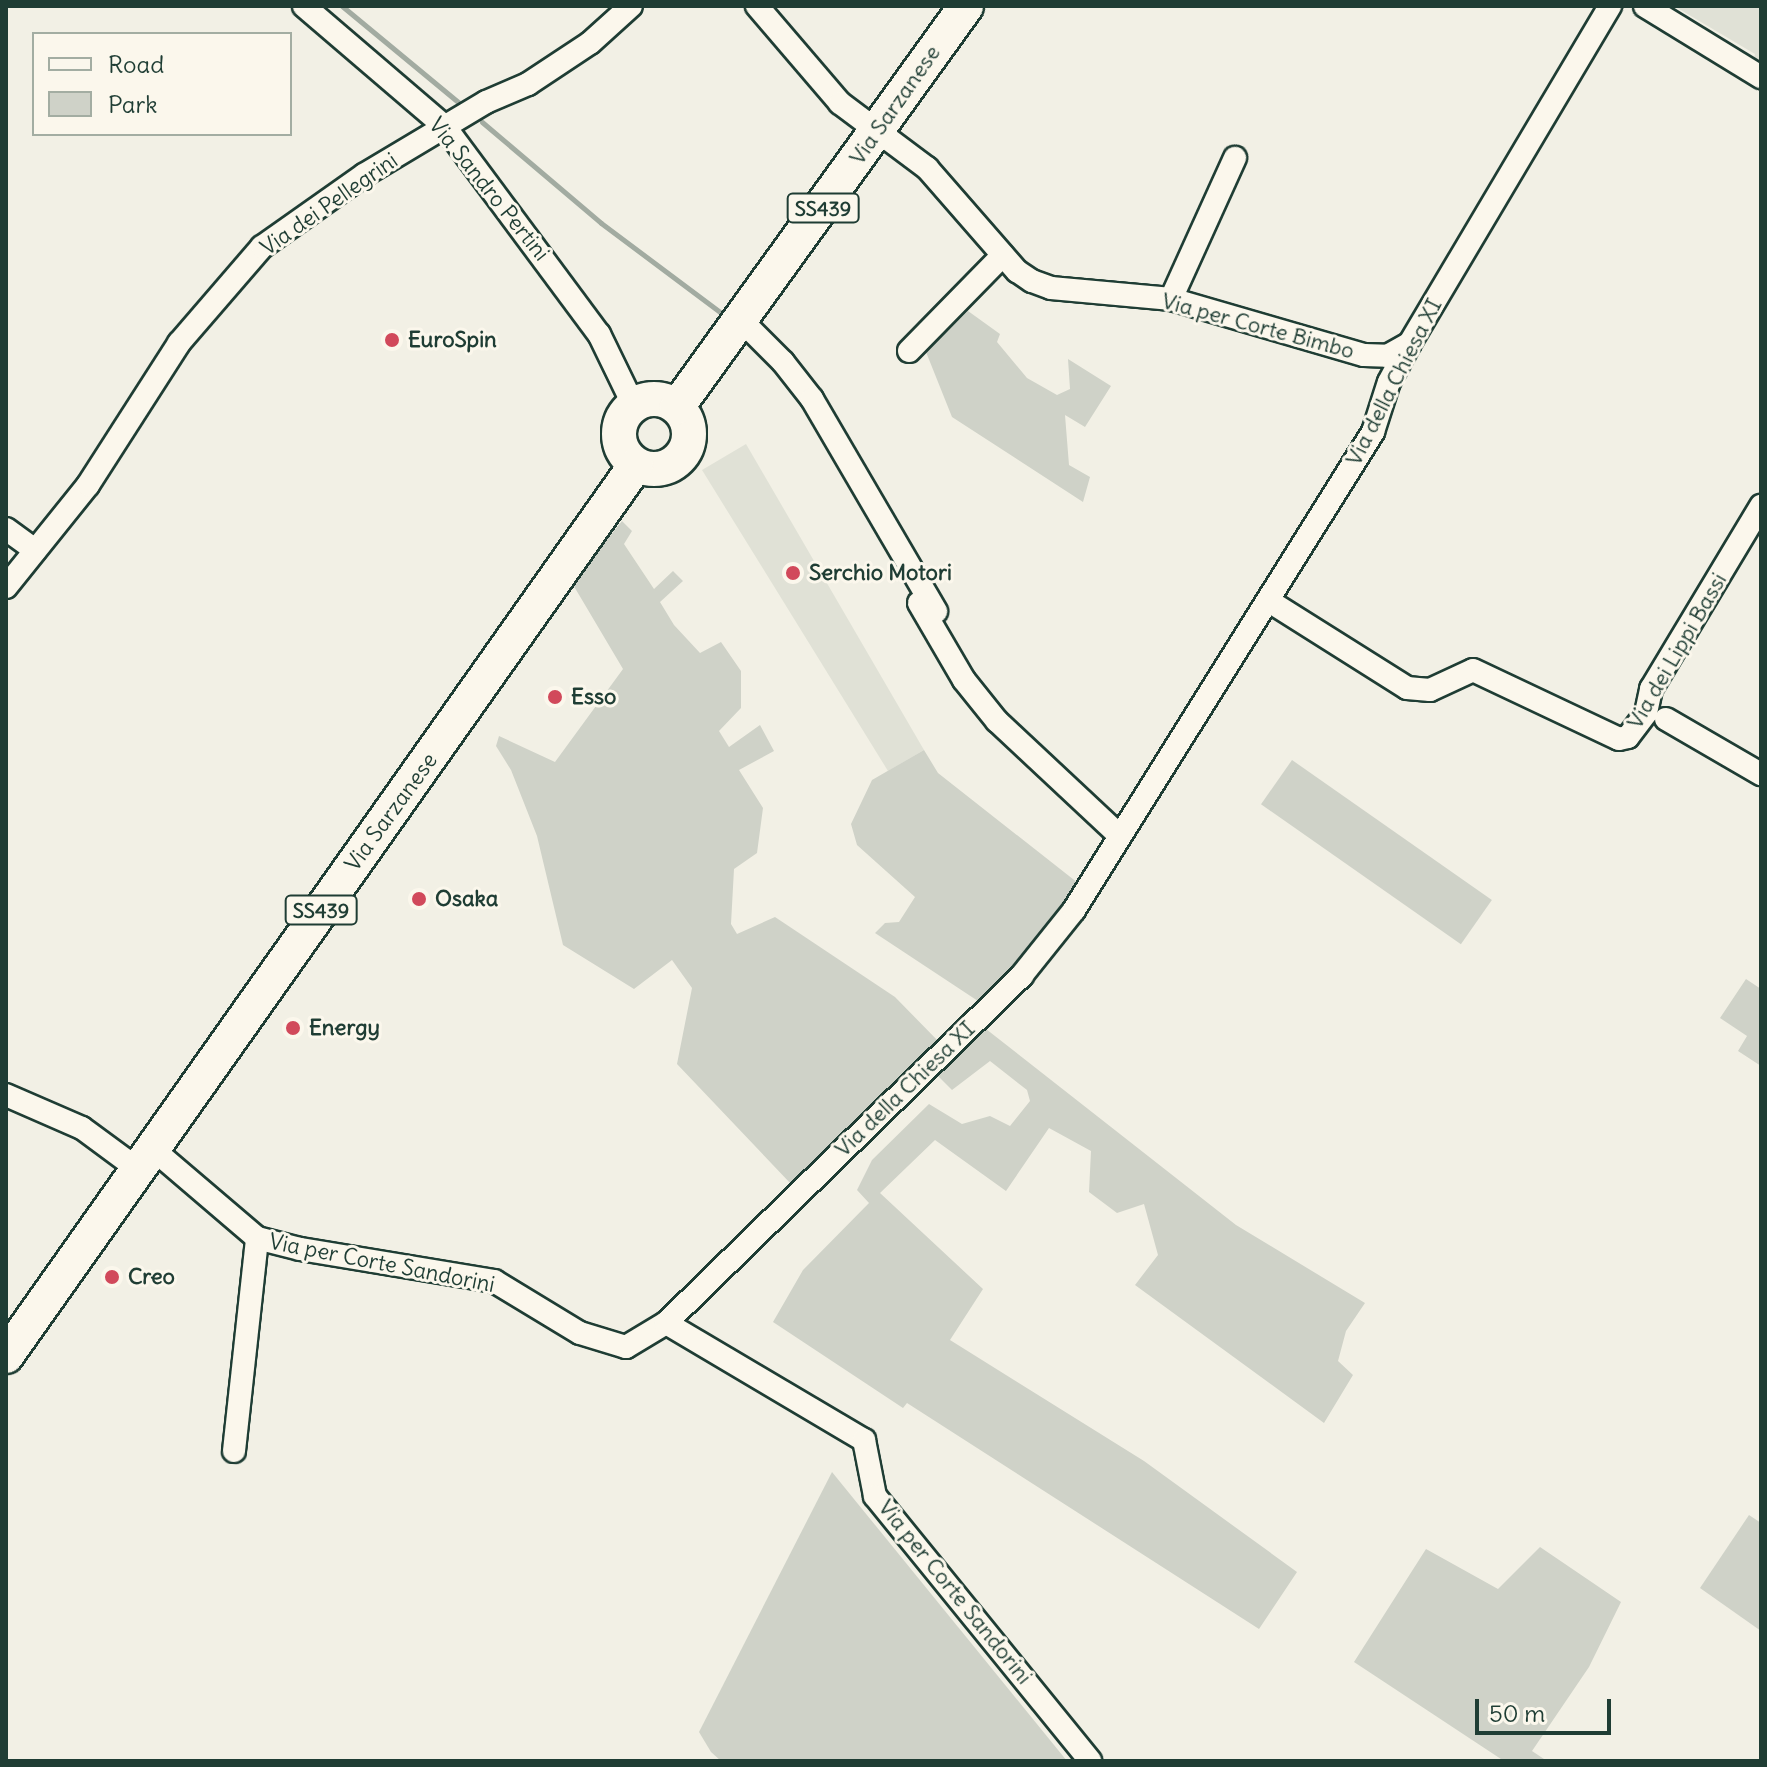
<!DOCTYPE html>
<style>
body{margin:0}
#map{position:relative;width:1767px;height:1767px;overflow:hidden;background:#f2f0e5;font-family:Delius,sans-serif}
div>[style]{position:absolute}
.built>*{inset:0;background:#e0e1d6}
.green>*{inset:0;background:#cfd2c8;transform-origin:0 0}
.stream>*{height:5px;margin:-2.5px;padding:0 2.5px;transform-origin:2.5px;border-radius:2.5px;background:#a2aba1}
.roads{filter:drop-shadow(2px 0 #1f3d34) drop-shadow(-2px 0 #1f3d34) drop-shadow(0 2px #1f3d34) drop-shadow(0 -2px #1f3d34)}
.minor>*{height:22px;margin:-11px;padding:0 11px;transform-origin:11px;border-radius:11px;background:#fbf7ec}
.primary>*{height:34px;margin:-17px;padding:0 17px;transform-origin:17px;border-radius:17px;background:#fbf7ec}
.primary>.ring{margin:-17px;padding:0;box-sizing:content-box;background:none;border:34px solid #fbf7ec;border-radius:50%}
.dots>*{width:22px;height:22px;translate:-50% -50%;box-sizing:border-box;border:4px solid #fbf7ec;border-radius:50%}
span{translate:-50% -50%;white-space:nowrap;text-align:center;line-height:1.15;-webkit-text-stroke:6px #fbf7ec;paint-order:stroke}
.shield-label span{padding:2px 6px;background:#fbf7ec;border:2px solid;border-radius:6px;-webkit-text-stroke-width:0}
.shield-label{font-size:20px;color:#1f3d34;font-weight:700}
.street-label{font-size:22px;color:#1f3d34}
.poi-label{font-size:22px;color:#1f3d34;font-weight:700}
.left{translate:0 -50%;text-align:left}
.frame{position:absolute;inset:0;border:8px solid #1f3d34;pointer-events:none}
.legend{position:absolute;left:32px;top:32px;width:260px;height:104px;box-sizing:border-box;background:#fbf7ec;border:2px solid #a3ada2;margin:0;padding:10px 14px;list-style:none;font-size:24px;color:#1f3d34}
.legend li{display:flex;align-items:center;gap:16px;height:40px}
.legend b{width:40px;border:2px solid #a3ada2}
.scale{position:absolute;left:1475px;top:1699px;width:136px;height:36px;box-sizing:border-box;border:4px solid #1f3d34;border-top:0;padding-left:10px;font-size:24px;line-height:28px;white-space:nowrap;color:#1f3d34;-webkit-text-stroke:6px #fbf7ec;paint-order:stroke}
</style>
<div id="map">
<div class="built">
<i style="clip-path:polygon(1674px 6px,1761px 6px,1761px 65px,1753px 61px,1755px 54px)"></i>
<i style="clip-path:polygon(746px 444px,924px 750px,888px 771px,702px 470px)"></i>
</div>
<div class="green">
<i style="clip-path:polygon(968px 311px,1000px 334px,997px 342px,1027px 378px,1057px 395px,1070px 389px,1068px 359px,1111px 386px,1085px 427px,1065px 415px,1069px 465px,1090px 477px,1083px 502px,952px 417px,926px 352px)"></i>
<i style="clip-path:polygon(622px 521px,632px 531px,624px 544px,654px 589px,673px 571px,683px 581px,660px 602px,674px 625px,700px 653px,721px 642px,741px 671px,741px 708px,719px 731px,729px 747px,760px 725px,774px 751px,739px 770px,763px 808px,757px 853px,734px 869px,731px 924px,737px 934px,775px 917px,895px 997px,942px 1045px,791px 1184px,677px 1064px,692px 988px,672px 960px,634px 989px,563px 945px,537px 836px,511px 770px,496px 746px,499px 736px,555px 762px,623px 669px,572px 583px)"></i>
<i style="clip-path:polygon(924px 750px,938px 773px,1083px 887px,984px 1005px,875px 933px,885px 923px,899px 922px,915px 897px,857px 845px,851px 824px,872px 780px)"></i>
<i style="left:1292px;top:760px;width:244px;height:54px;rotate:35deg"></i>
<i style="clip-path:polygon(1746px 979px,1761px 989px,1761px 1066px,1738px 1051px,1747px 1036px,1720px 1018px)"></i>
<i style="clip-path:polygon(986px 1029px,1236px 1225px,1365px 1303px,1346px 1331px,1338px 1361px,1353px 1375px,1324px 1423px,1135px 1285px,1158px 1255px,1144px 1204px,1117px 1213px,1089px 1192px,1091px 1151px,1049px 1128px,1006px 1191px,935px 1140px,880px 1193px,983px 1289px,950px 1340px,1144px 1461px,1297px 1572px,1259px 1629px,907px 1403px,903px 1408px,773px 1322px,803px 1270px,869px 1203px,857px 1190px,872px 1160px,929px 1104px,962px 1124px,990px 1116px,1010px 1126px,1030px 1101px,1027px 1090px,990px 1061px,952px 1090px,935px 1073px)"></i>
<i style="clip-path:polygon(832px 1472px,1067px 1761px,721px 1761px,711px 1752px,699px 1732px)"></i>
<i style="clip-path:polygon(1749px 1515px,1761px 1523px,1761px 1631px,1700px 1588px)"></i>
<i style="clip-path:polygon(1540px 1547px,1621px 1602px,1589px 1667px,1532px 1751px,1547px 1761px,1504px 1761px,1354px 1662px,1426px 1549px,1498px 1589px)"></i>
</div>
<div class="stream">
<i style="left:342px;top:6px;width:151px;rotate:39.6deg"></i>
<i style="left:482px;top:122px;width:156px;rotate:40.3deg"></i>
<i style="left:601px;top:223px;width:149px;rotate:36.8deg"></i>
</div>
<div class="roads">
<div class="minor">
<i style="left:304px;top:6px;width:186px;rotate:40.6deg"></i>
<i style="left:445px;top:127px;width:258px;rotate:53.4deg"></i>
<i style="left:599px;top:334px;width:80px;rotate:64.1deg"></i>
<i style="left:757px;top:6px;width:128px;rotate:49.4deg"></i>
<i style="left:840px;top:103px;width:109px;rotate:36.8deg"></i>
<i style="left:927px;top:168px;width:137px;rotate:48.9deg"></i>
<i style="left:1017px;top:271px;width:18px;rotate:34deg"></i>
<i style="left:1032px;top:281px;width:20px;rotate:20deg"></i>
<i style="left:1051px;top:288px;width:121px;rotate:5.2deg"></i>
<i style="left:1171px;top:299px;width:201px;rotate:16.2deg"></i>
<i style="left:1364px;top:355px;width:23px;rotate:2deg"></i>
<i style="left:1387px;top:356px;width:26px;rotate:-29deg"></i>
<i style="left:1645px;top:6px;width:136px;rotate:31.5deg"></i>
<i style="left:1171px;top:299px;width:155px;rotate:-65.6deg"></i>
<i style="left:742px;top:321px;width:58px;rotate:45deg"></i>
<i style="left:783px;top:362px;width:47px;rotate:51.9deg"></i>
<i style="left:812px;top:399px;width:246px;rotate:59.7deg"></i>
<i style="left:909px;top:351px;width:134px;rotate:-45.6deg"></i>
<i style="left:6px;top:529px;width:36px;rotate:36deg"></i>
<i style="left:6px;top:587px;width:131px;rotate:-51.2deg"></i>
<i style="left:88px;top:485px;width:169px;rotate:-57.3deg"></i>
<i style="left:179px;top:343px;width:127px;rotate:-49.2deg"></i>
<i style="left:262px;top:247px;width:125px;rotate:-35.2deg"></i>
<i style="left:364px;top:175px;width:142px;rotate:-30.9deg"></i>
<i style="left:486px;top:102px;width:46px;rotate:-23.2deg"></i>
<i style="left:528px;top:84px;width:74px;rotate:-33.5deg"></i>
<i style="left:590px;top:43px;width:55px;rotate:-42.1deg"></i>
<i style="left:1269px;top:601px;width:163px;rotate:32.2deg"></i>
<i style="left:1407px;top:688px;width:23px;rotate:5deg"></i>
<i style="left:1430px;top:690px;width:47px;rotate:-24.9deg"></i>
<i style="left:1473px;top:670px;width:161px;rotate:25.3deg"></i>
<i style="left:1619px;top:739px;width:9px;rotate:-13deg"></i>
<i style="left:1628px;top:737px;width:30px;rotate:-53deg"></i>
<i style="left:1646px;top:713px;width:25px;rotate:-78deg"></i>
<i style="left:1651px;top:689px;width:214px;rotate:-59deg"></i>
<i style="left:919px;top:603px;width:89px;rotate:59.7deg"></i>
<i style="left:964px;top:680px;width:53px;rotate:51.2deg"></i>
<i style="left:997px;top:721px;width:168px;rotate:43.1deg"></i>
<i style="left:1666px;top:719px;width:110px;rotate:30.1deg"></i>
<i style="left:6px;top:1095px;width:83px;rotate:23.5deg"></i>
<i style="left:82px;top:1128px;width:71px;rotate:36.4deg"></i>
<i style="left:154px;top:1150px;width:135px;rotate:40.5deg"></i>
<i style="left:257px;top:1238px;width:44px;rotate:14.3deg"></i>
<i style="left:300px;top:1249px;width:197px;rotate:9.4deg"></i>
<i style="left:494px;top:1281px;width:100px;rotate:31.2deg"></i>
<i style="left:580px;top:1333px;width:48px;rotate:16.9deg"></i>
<i style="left:626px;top:1347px;width:47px;rotate:-31deg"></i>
<i style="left:666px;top:1323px;width:230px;rotate:30.6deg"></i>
<i style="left:864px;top:1440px;width:57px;rotate:78.9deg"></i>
<i style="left:875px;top:1496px;width:341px;rotate:50.9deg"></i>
<i style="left:666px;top:1323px;width:498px;rotate:-44.3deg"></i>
<i style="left:1022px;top:975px;width:83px;rotate:-51.3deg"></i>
<i style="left:1074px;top:910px;width:564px;rotate:-57.97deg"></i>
<i style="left:1373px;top:432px;width:52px;rotate:-72.3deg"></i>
<i style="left:1389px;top:382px;width:44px;rotate:-61.7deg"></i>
<i style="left:1410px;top:343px;width:392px;rotate:-59.3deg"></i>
<i style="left:234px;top:1451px;width:214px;rotate:-83.8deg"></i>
</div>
<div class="primary">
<i class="ring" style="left:619px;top:399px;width:36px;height:36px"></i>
<i style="left:677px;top:407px;width:494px;rotate:-54.2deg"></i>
<i style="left:6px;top:1356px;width:1091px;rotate:-54.74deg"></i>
</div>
</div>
<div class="dots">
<i style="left:392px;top:340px;background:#d1495b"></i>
<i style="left:793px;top:573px;background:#d1495b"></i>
<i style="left:555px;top:697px;background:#d1495b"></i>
<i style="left:419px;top:899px;background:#d1495b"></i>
<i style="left:293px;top:1028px;background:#d1495b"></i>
<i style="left:112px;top:1277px;background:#d1495b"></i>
</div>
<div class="shield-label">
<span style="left:823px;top:208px">SS439</span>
<span style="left:321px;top:910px">SS439</span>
</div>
<div class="street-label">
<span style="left:895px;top:105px;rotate:-55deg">Via Sarzanese</span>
<span style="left:489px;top:189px;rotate:51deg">Via Sandro Pertini</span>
<span style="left:329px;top:204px;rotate:-35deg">Via dei Pellegrini</span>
<span style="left:1258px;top:326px;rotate:15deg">Via per Corte Bimbo</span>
<span style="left:1394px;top:382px;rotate:-63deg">Via della Chiesa XI</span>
<span style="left:1677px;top:651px;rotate:-60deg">Via dei Lippi Bassi</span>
<span style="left:391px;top:812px;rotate:-54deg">Via Sarzanese</span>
<span style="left:905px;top:1089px;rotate:-44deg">Via della Chiesa XI</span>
<span style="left:382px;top:1263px;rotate:11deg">Via per Corte Sandorini</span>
<span style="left:955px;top:1592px;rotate:51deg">Via per Corte Sandorini</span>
</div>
<div class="poi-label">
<span class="left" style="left:408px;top:340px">EuroSpin</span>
<span class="left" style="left:809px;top:573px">Serchio Motori</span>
<span class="left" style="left:571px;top:697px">Esso</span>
<span class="left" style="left:435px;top:899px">Osaka</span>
<span class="left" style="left:309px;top:1028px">Energy</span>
<span class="left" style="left:128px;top:1277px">Creo</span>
</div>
<div class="frame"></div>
<ul class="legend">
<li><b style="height:10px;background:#fbf7ec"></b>Road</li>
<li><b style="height:22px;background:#cfd2c8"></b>Park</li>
</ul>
<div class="scale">50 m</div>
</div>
